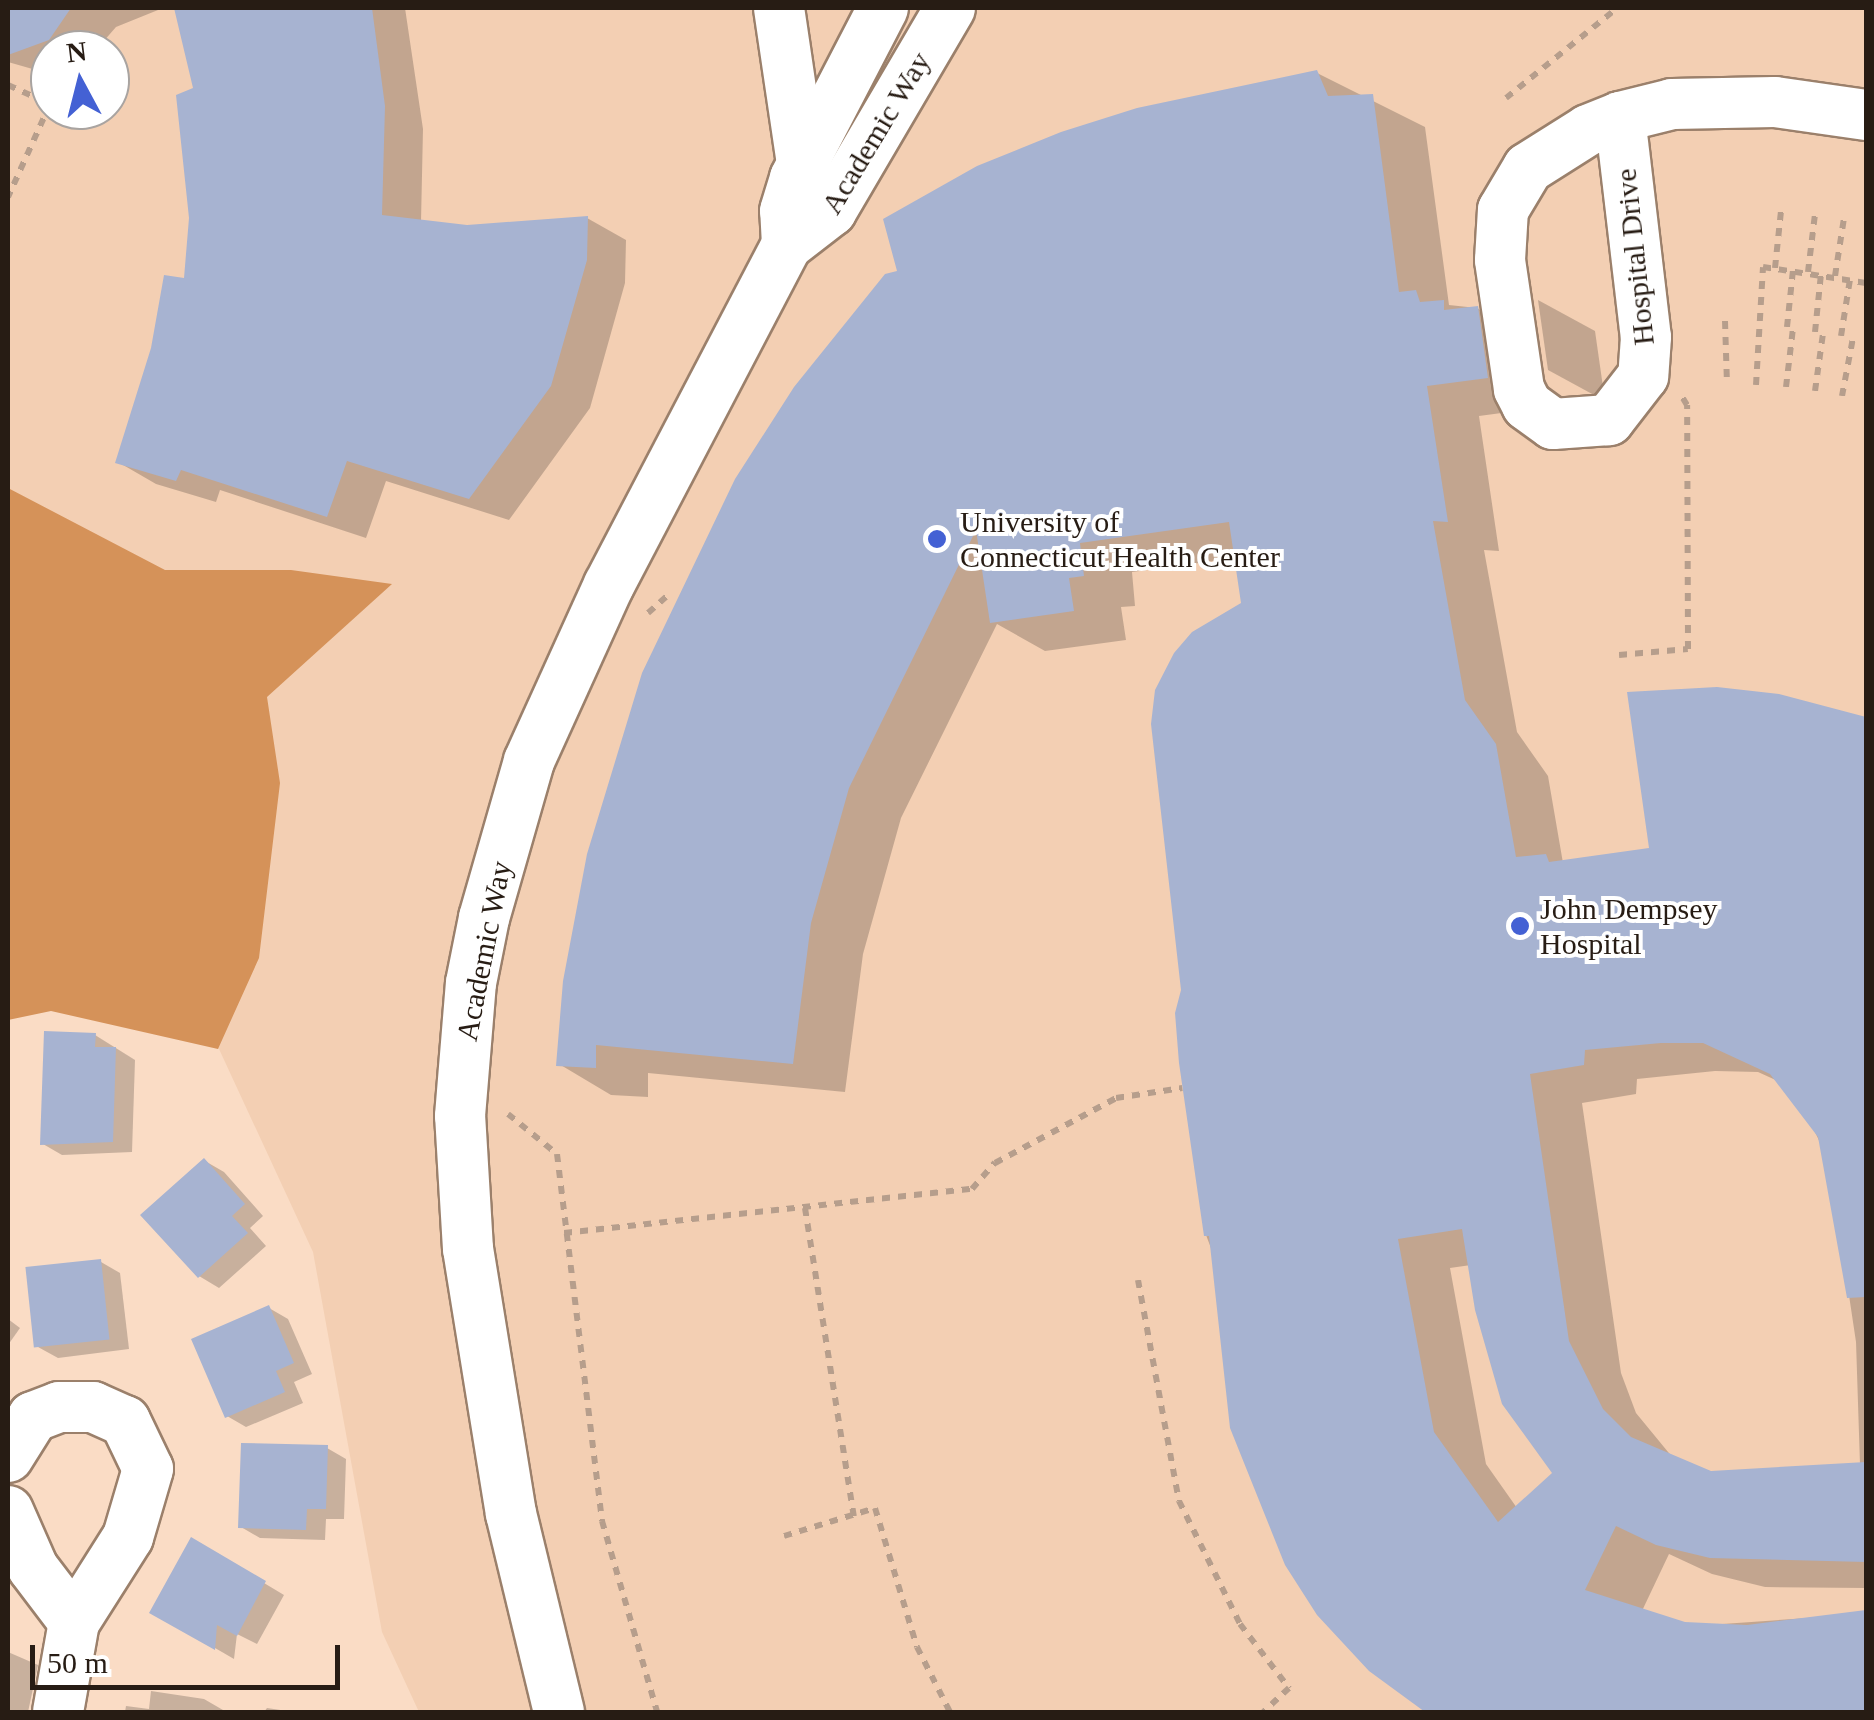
<!DOCTYPE html>
<style>
body{margin:0}
#map{position:relative;width:1874px;height:1720px;overflow:hidden;background:#fadcc5;font-family:"Times New Roman",serif}
div>[style]{position:absolute}
.built>*{inset:0;background:#f3cfb3}
.forest>*{inset:0;background:#d59259}
.shadow>*{inset:0;background:#0003}
.building>*{inset:0;background:#a7b3d1;transform-origin:0 0}
.path>*{height:6px;margin-top:-3px;transform-origin:0;background:repeating-linear-gradient(90deg,#b69e8c 0 8px,transparent 0 16px)}
.roads{filter:drop-shadow(2px 0 #9b806b) drop-shadow(-2px 0 #9b806b) drop-shadow(0 2px #9b806b) drop-shadow(0 -2px #9b806b)}
.minor>*{height:50px;margin:-25px;padding:0 25px;transform-origin:25px;border-radius:25px;background:#fff}
.dots>*{width:28px;height:28px;translate:-50% -50%;box-sizing:border-box;border:5px solid #fff;border-radius:50%}
span{translate:-50% -50%;white-space:nowrap;text-align:center;line-height:1.15;-webkit-text-stroke:8px #fff;paint-order:stroke}
.street-label{font-size:30px;color:#271c14}
.poi-label{font-size:30px;color:#271c14}
.left{translate:0 -50%;text-align:left}
.frame{position:absolute;inset:0;border:10px solid #271c14;pointer-events:none}
.north{position:absolute;left:30px;top:30px;width:100px;height:100px;box-sizing:border-box;background:#fff;border:2px solid #a9a4a1;border-radius:50%;rotate:353deg;font-size:28px;font-weight:700;line-height:40px;text-align:center;color:#271c14}
.north::after{content:'';display:block;margin:auto;width:35px;height:45px;background:#4461d4;clip-path:polygon(50% 0,100% 100%,50% 72%,0 100%)}
.scale{position:absolute;left:30px;top:1645px;width:310px;height:45px;box-sizing:border-box;border:5px solid #271c14;border-top:0;padding-left:12px;font-size:30px;line-height:35px;white-space:nowrap;color:#271c14;-webkit-text-stroke:8px #fff;paint-order:stroke}
</style>
<div id="map">
<div class="built">
<i style="clip-path:polygon(evenodd,8px 8px,1866px 8px,1866px 1712px,419px 1712px,382px 1632px,313px 1252px,219px 1049px,8px 967px,8px 8px,50px 50px,110px 50px,110px 110px,50px 110px,50px 50px)"></i>
</div>
<div class="forest">
<i style="clip-path:polygon(8px 488px,165px 570px,291px 570px,392px 584px,267px 697px,280px 783px,259px 958px,218px 1049px,51px 1011px,8px 1020px)"></i>
</div>
<div class="shadow">
<i style="clip-path:polygon(8px 8px,163px 8px,116px 27px,96px 50px,50px 50px,50px 74px,8px 62px)"></i>
<i style="clip-path:polygon(176px 8px,405px 8px,423px 129px,421px 222px,467px 227px,587px 218px,626px 240px,625px 283px,590px 408px,509px 520px,386px 481px,366px 538px,220px 490px,216px 502px,156px 484px,118px 462px,187px 281px,196px 90px)"></i>
<i style="clip-path:polygon(evenodd,1317px 73px,1425px 127px,1449px 305px,1477px 308px,1530px 338px,1540px 408px,1479px 416px,1499px 551px,1484px 550px,1517px 732px,1548px 776px,1563px 863px,1652px 850px,1859px 717px,1866px 720px,1866px 1588px,1765px 1587px,1712px 1574px,1669px 1554px,1641px 1613px,1679px 1627px,1866px 1614px,1866px 1712px,1436px 1712px,1371px 1669px,1206px 1235px,1243px 605px,1237px 558px,1132px 572px,1135px 606px,1121px 607px,1126px 640px,1045px 651px,997px 624px,901px 818px,863px 954px,845px 1092px,648px 1073px,648px 1097px,611px 1095px,559px 1064px,900px 273px,1317px 73px,1715px 1071px,1758px 1072px,1782px 1083px,1802px 1104px,1829px 1162px,1856px 1342px,1860px 1465px,1711px 1474px,1673px 1458px,1636px 1413px,1621px 1373px,1582px 1103px,1636px 1094px,1637px 1079px,1715px 1071px,1317px 73px,1471px 1265px,1556px 1473px,1517px 1508px,1486px 1464px,1450px 1268px,1471px 1265px)"></i>
<i style="clip-path:polygon(1538px 300px,1595px 331px,1605px 401px,1548px 370px)"></i>
<i style="clip-path:polygon(95px 1035px,135px 1060px,132px 1152px,62px 1155px,43px 1144px)"></i>
<i style="clip-path:polygon(205px 1161px,224px 1172px,263px 1216px,250px 1228px,266px 1246px,219px 1288px,199px 1276px)"></i>
<i style="clip-path:polygon(101px 1262px,120px 1273px,129px 1349px,58px 1358px,38px 1347px)"></i>
<i style="clip-path:polygon(269px 1308px,288px 1319px,312px 1374px,294px 1382px,303px 1403px,246px 1427px,227px 1416px)"></i>
<i style="clip-path:polygon(8px 1319px,20px 1328px,8px 1345px)"></i>
<i style="clip-path:polygon(327px 1448px,346px 1459px,344px 1519px,326px 1519px,325px 1540px,260px 1538px,241px 1527px)"></i>
<i style="clip-path:polygon(192px 1540px,284px 1595px,257px 1644px,237px 1634px,234px 1659px,153px 1612px)"></i>
<i style="clip-path:polygon(8px 1652px,38px 1665px,28px 1712px,8px 1712px)"></i>
<i style="clip-path:polygon(151px 1691px,204px 1699px,223px 1710px,125px 1712px,126px 1706px,149px 1709px)"></i>
<i style="clip-path:polygon(267px 1708px,294px 1712px,264px 1712px)"></i>
</div>
<div class="building">
<i style="clip-path:polygon(8px 8px,71px 8px,49px 40px,8px 55px)"></i>
<i style="clip-path:polygon(174px 8px,372px 8px,385px 106px,382px 215px,467px 225px,588px 216px,587px 260px,551px 386px,469px 499px,347px 461px,327px 517px,181px 470px,176px 481px,115px 463px,151px 348px,164px 275px,184px 278px,189px 218px,176px 95px,193px 88px)"></i>
<i style="clip-path:polygon(evenodd,1317px 70px,1328px 96px,1373px 94px,1399px 292px,1416px 290px,1420px 302px,1444px 300px,1444px 310px,1478px 306px,1488px 378px,1427px 386px,1448px 522px,1433px 521px,1465px 700px,1496px 744px,1516px 857px,1546px 854px,1549px 862px,1649px 848px,1627px 692px,1717px 687px,1779px 694px,1866px 717px,1866px 1297px,1847px 1298px,1818px 1137px,1770px 1074px,1703px 1043px,1661px 1043px,1585px 1050px,1584px 1065px,1530px 1074px,1569px 1341px,1603px 1409px,1631px 1437px,1711px 1471px,1866px 1462px,1866px 1562px,1710px 1558px,1656px 1545px,1616px 1526px,1585px 1590px,1685px 1622px,1747px 1625px,1866px 1610px,1866px 1712px,1425px 1712px,1369px 1671px,1317px 1615px,1285px 1565px,1230px 1428px,1209px 1236px,1204px 1236px,1179px 1063px,1175px 1013px,1181px 990px,1151px 724px,1155px 690px,1174px 653px,1192px 632px,1241px 603px,1229px 522px,1080px 543px,1084px 576px,1069px 578px,1074px 611px,990px 623px,976px 530px,849px 788px,811px 923px,793px 1064px,596px 1045px,596px 1068px,556px 1066px,563px 981px,587px 854px,642px 673px,735px 479px,794px 387px,885px 274px,897px 271px,883px 219px,977px 166px,1061px 132px,1137px 108px,1317px 70px,1462px 1229px,1475px 1310px,1502px 1404px,1552px 1473px,1498px 1522px,1434px 1432px,1398px 1239px,1462px 1229px)"></i>
<i style="clip-path:polygon(44px 1031px,96px 1033px,95px 1047px,116px 1047px,113px 1142px,40px 1145px)"></i>
<i style="clip-path:polygon(204px 1158px,245px 1204px,232px 1216px,248px 1233px,198px 1278px,140px 1215px)"></i>
<i style="left:101px;top:1259px;width:81px;height:76px;rotate:84deg"></i>
<i style="clip-path:polygon(269px 1305px,294px 1363px,276px 1371px,285px 1392px,225px 1418px,191px 1339px)"></i>
<i style="clip-path:polygon(241px 1443px,328px 1445px,326px 1509px,307px 1509px,306px 1530px,238px 1528px)"></i>
<i style="clip-path:polygon(191px 1537px,266px 1581px,237px 1636px,217px 1625px,215px 1650px,149px 1613px)"></i>
</div>
<div class="path">
<i style="left:66px;top:50px;width:16px;rotate:-72deg"></i>
<i style="left:8px;top:85px;width:46px;rotate:24.3deg"></i>
<i style="left:50px;top:104px;width:102px;rotate:114.3deg"></i>
<i style="left:1506px;top:98px;width:143px;rotate:-39deg"></i>
<i style="left:1775px;top:268px;width:57px;rotate:-84deg"></i>
<i style="left:1808px;top:272px;width:58px;rotate:-83.1deg"></i>
<i style="left:1835px;top:276px;width:59px;rotate:-81.2deg"></i>
<i style="left:1725px;top:321px;width:63px;rotate:88.2deg"></i>
<i style="left:1787px;top:327px;width:57px;rotate:-84deg"></i>
<i style="left:1815px;top:332px;width:58px;rotate:-84.1deg"></i>
<i style="left:1841px;top:336px;width:58px;rotate:-81deg"></i>
<i style="left:1756px;top:385px;width:118px;rotate:-86.6deg"></i>
<i style="left:1763px;top:267px;width:104px;rotate:8.8deg"></i>
<i style="left:1786px;top:387px;width:59px;rotate:-83.2deg"></i>
<i style="left:1815px;top:391px;width:59px;rotate:-82.1deg"></i>
<i style="left:1842px;top:396px;width:59px;rotate:-79.3deg"></i>
<i style="left:648px;top:613px;width:27px;rotate:-42deg"></i>
<i style="left:1619px;top:655px;width:69px;rotate:-5deg"></i>
<i style="left:1688px;top:649px;width:244px;rotate:-90.2deg"></i>
<i style="left:1687px;top:405px;width:12px;rotate:-121deg"></i>
<i style="left:508px;top:1114px;width:63px;rotate:39.2deg"></i>
<i style="left:557px;top:1154px;width:370px;rotate:83deg"></i>
<i style="left:602px;top:1521px;width:199px;rotate:73.9deg"></i>
<i style="left:805px;top:1208px;width:312px;rotate:81deg"></i>
<i style="left:564px;top:1233px;width:410px;rotate:-6.2deg"></i>
<i style="left:972px;top:1189px;width:35px;rotate:-49deg"></i>
<i style="left:995px;top:1163px;width:137px;rotate:-28.2deg"></i>
<i style="left:1116px;top:1098px;width:67px;rotate:-8.6deg"></i>
<i style="left:1138px;top:1280px;width:225px;rotate:79.5deg"></i>
<i style="left:1179px;top:1501px;width:137px;rotate:63.6deg"></i>
<i style="left:1240px;top:1624px;width:81px;rotate:52.6deg"></i>
<i style="left:1289px;top:1688px;width:35px;rotate:137deg"></i>
<i style="left:784px;top:1536px;width:95px;rotate:-17.1deg"></i>
<i style="left:875px;top:1508px;width:145px;rotate:73.2deg"></i>
<i style="left:917px;top:1647px;width:73px;rotate:63.1deg"></i>
</div>
<div class="roads">
<div class="minor">
<i style="left:779px;top:8px;width:157px;rotate:81.6deg"></i>
<i style="left:1620px;top:117px;width:222px;rotate:83.3deg"></i>
<i style="left:1646px;top:337px;width:39px;rotate:94deg"></i>
<i style="left:1643px;top:376px;width:56px;rotate:127.7deg"></i>
<i style="left:1609px;top:420px;width:56px;rotate:175.9deg"></i>
<i style="left:1553px;top:424px;width:32px;rotate:-144deg"></i>
<i style="left:1527px;top:405px;width:18px;rotate:-117deg"></i>
<i style="left:1519px;top:389px;width:130px;rotate:-98.4deg"></i>
<i style="left:1500px;top:260px;width:50px;rotate:-86.6deg"></i>
<i style="left:1503px;top:210px;width:49px;rotate:-59.2deg"></i>
<i style="left:1528px;top:168px;width:71px;rotate:-32.3deg"></i>
<i style="left:1588px;top:130px;width:35px;rotate:-22deg"></i>
<i style="left:1620px;top:117px;width:54px;rotate:-14deg"></i>
<i style="left:1672px;top:104px;width:103px;rotate:-1.1deg"></i>
<i style="left:1775px;top:102px;width:92px;rotate:8.1deg"></i>
<i style="left:787px;top:245px;width:34px;rotate:-93deg"></i>
<i style="left:785px;top:211px;width:34px;rotate:-73deg"></i>
<i style="left:795px;top:178px;width:191px;rotate:-62.6deg"></i>
<i style="left:8px;top:1457px;width:47px;rotate:-58deg"></i>
<i style="left:33px;top:1417px;width:28px;rotate:-21deg"></i>
<i style="left:59px;top:1407px;width:34px"></i>
<i style="left:93px;top:1407px;width:35px;rotate:24deg"></i>
<i style="left:125px;top:1421px;width:53px;rotate:64.4deg"></i>
<i style="left:148px;top:1469px;width:71px;rotate:106.4deg"></i>
<i style="left:128px;top:1537px;width:101px;rotate:122.4deg"></i>
<i style="left:74px;top:1622px;width:91px;rotate:100.1deg"></i>
<i style="left:8px;top:1511px;width:62px;rotate:66.3deg"></i>
<i style="left:33px;top:1568px;width:68px;rotate:52.8deg"></i>
<i style="left:559px;top:1712px;width:204px;rotate:-103.6deg"></i>
<i style="left:511px;top:1514px;width:268px;rotate:-99.2deg"></i>
<i style="left:468px;top:1249px;width:133px;rotate:-93.4deg"></i>
<i style="left:460px;top:1116px;width:133px;rotate:-85.3deg"></i>
<i style="left:471px;top:983px;width:66px;rotate:-78.7deg"></i>
<i style="left:484px;top:918px;width:163px;rotate:-74deg"></i>
<i style="left:529px;top:761px;width:193px;rotate:-65.6deg"></i>
<i style="left:609px;top:585px;width:384px;rotate:-62.4deg"></i>
<i style="left:787px;top:245px;width:56px;rotate:-37.7deg"></i>
<i style="left:831px;top:211px;width:235px;rotate:-59.6deg"></i>
</div>
</div>
<div class="dots">
<i style="left:937px;top:539px;background:#4461d4"></i>
<i style="left:1520px;top:926px;background:#4461d4"></i>
</div>
<div class="street-label">
<span style="left:876px;top:133px;rotate:-59deg">Academic Way</span>
<span style="left:1635px;top:257px;rotate:-96deg">Hospital Drive</span>
<span style="left:484px;top:951px;rotate:-79deg">Academic Way</span>
</div>
<div class="poi-label">
<span class="left" style="left:960px;top:539px">University of<br>Connecticut Health Center</span>
<span class="left" style="left:1540px;top:926px">John Dempsey<br>Hospital</span>
</div>
<div class="frame"></div>
<div class="north">N</div>
<div class="scale">50 m</div>
</div>
